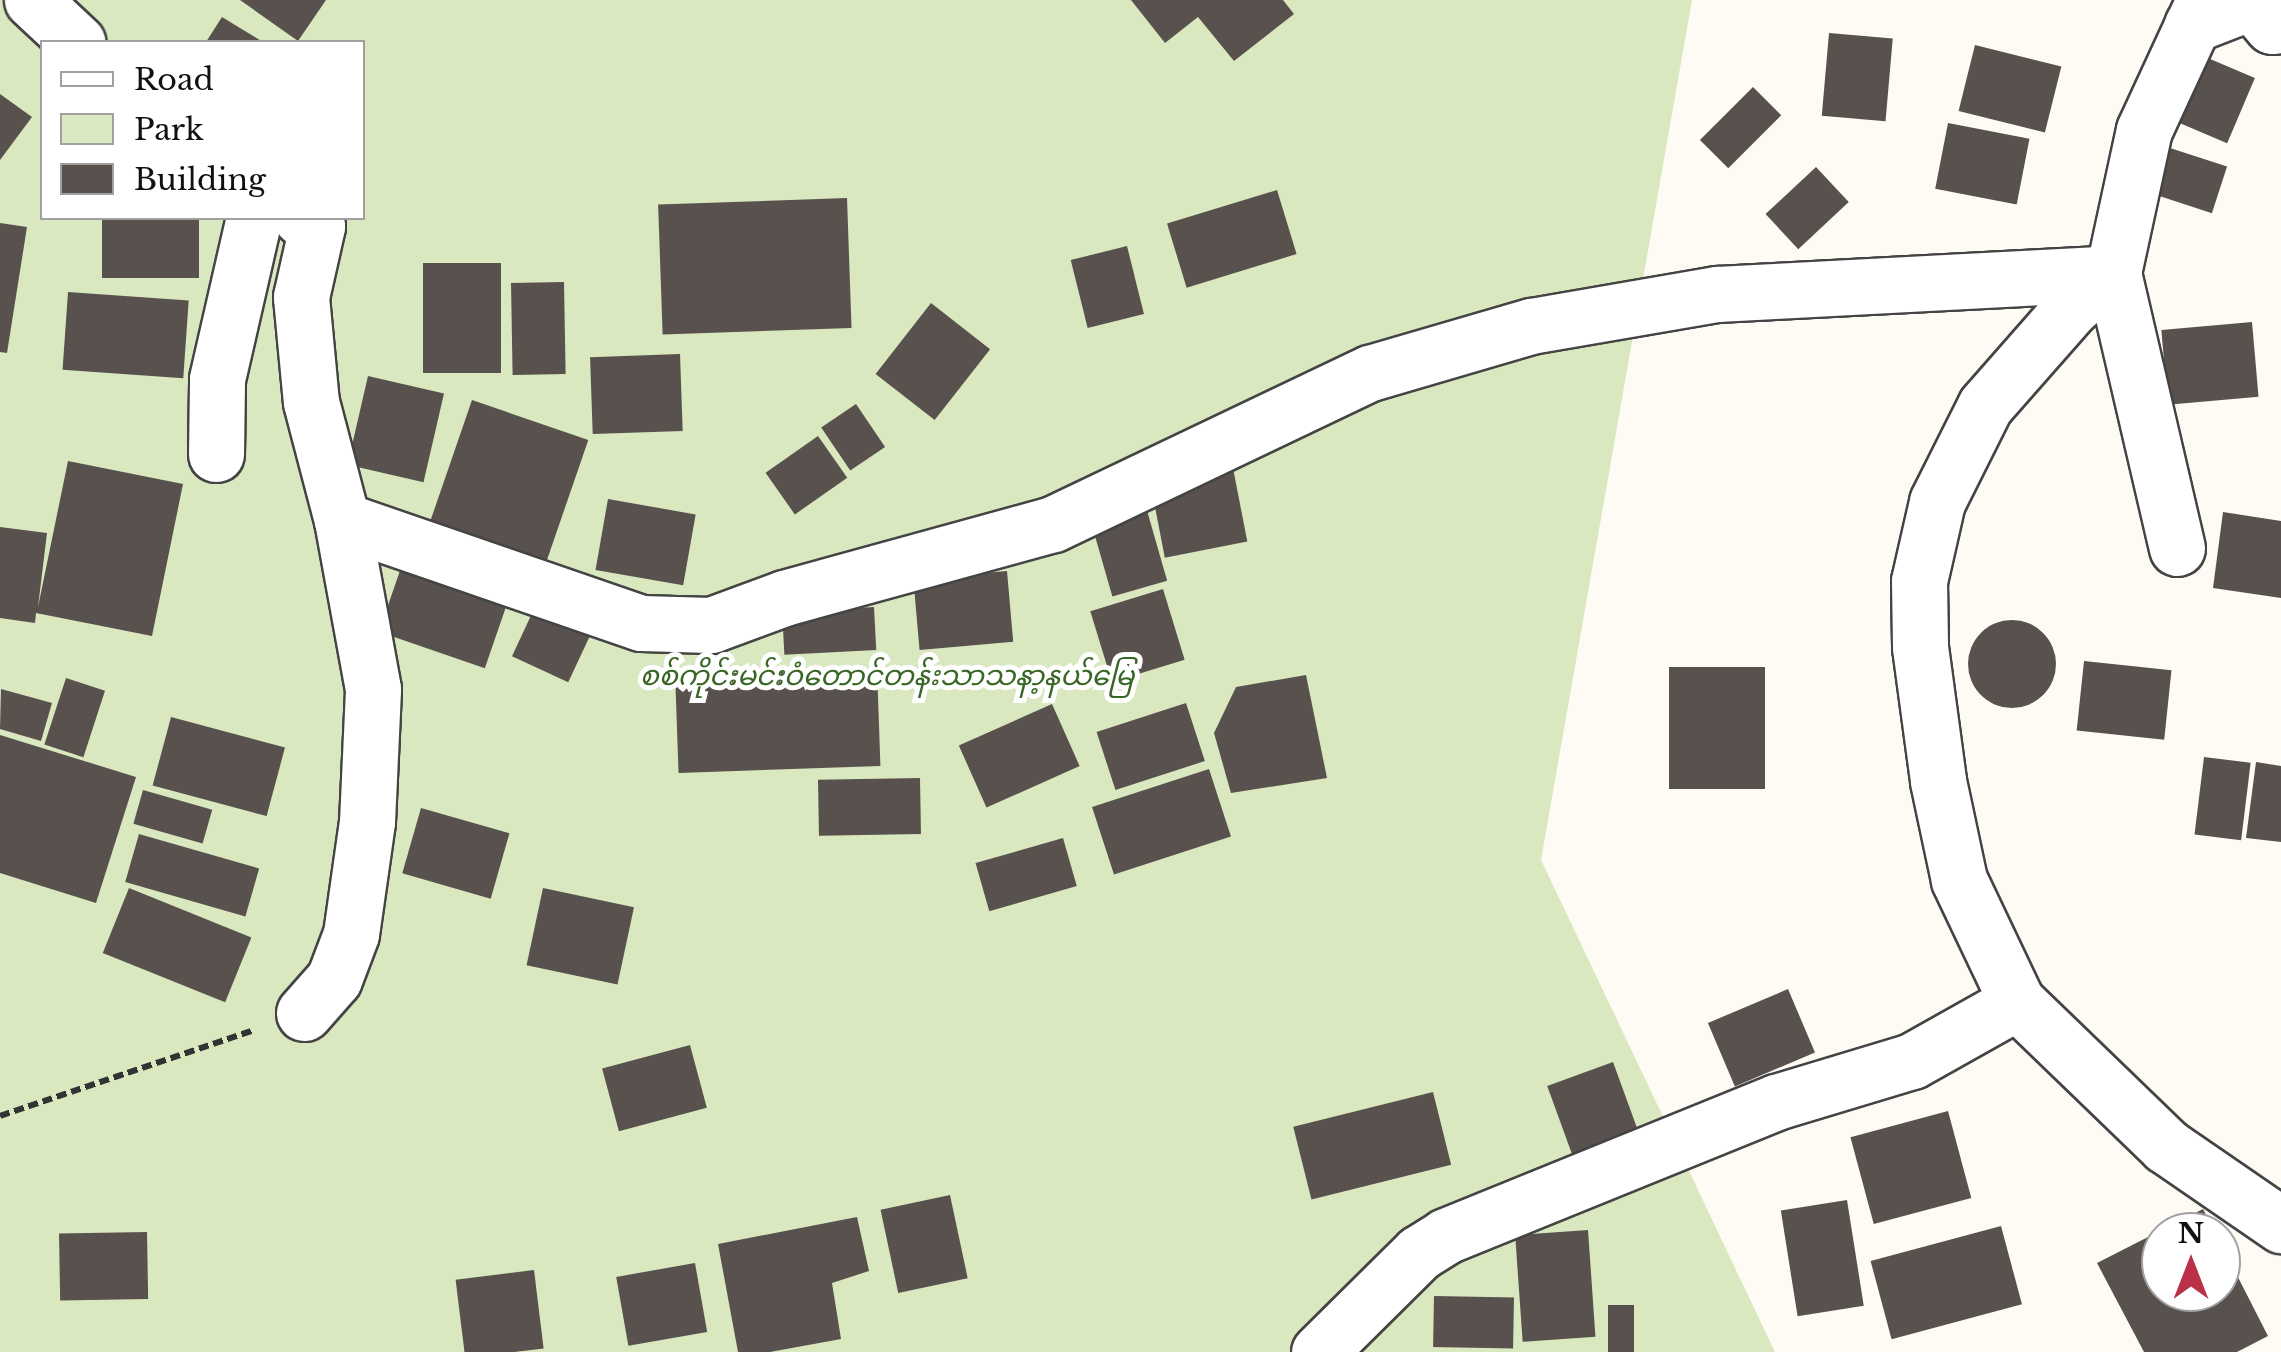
<!DOCTYPE html>
<meta charset="utf-8">
<style>
body{margin:0}
#map{position:relative;width:2281px;height:1352px;overflow:hidden;background:#fefbf5;font-family:"Libre Baskerville","Noto Sans Myanmar",serif}
div>[style]{position:absolute}
.green>*{inset:0;background:#d9e8bf}
.building>*{inset:0;background:#59514d;transform-origin:0 0}
.round{border-radius:50%}
.path>*{height:6px;margin-top:-3px;transform-origin:0;background:repeating-linear-gradient(90deg,#333 0 10px,transparent 0 15px)}
.roads{filter:drop-shadow(2px 0 #444) drop-shadow(-2px 0 #444) drop-shadow(0 2px #444) drop-shadow(0 -2px #444)}
.street>*{height:55px;margin:-27.5px;padding:0 27.5px;transform-origin:27.5px;border-radius:27.5px;background:#fff}
span{translate:-50% -50%;white-space:nowrap;text-align:center;line-height:1.15;-webkit-text-stroke:10px #fff;paint-order:stroke}
.park-label{font-size:28px;color:#396624;font-style:italic}
.legend{position:absolute;left:40px;top:40px;width:325px;height:180px;box-sizing:border-box;background:#fff;border:2px solid #a0a0a0;margin:0;padding:12px 18px;list-style:none;font-size:30px;color:#111}
.legend li{display:flex;align-items:center;gap:20px;height:50px}
.legend b{width:50px;border:2px solid #a0a0a0}
.north{position:absolute;left:2141px;top:1212px;width:100px;height:100px;box-sizing:border-box;background:#fff;border:2px solid #a0a0a0;border-radius:50%;rotate:0deg;font-size:28px;font-weight:700;line-height:40px;text-align:center;color:#111}
.north::after{content:'';display:block;margin:auto;width:35px;height:45px;background:#b93047;clip-path:polygon(50% 0,100% 100%,50% 72%,0 100%)}
</style>
<div id="map">
<div class="green">
<i style="clip-path:polygon(evenodd,0 0,1692px 0,1541px 860px,1775px 1352px,0 1352px,0 0,42px 42px,362px 42px,362px 218px,42px 218px,42px 42px)"></i>
</div>
<div class="building">
<i style="clip-path:polygon(240px 0,326px 0,298px 41px)"></i>
<i style="clip-path:polygon(1131px 0,1283px 0,1294px 14px,1234px 61px,1198px 17px,1165px 43px)"></i>
<i style="clip-path:polygon(222px 17px,263px 42px,206px 42px)"></i>
<i style="left:1829px;top:33px;width:64px;height:83px;rotate:5deg"></i>
<i style="left:1975px;top:45px;width:89px;height:68px;rotate:14deg"></i>
<i style="left:2196px;top:53px;width:64px;height:71px;rotate:23deg"></i>
<i style="left:1753px;top:87px;width:40px;height:75px;rotate:45deg"></i>
<i style="clip-path:polygon(0 94px,32px 117px,0 160px)"></i>
<i style="left:1948px;top:123px;width:83px;height:67px;rotate:11deg"></i>
<i style="left:2170px;top:148px;width:60px;height:49px;rotate:18deg"></i>
<i style="left:1816px;top:167px;width:48px;height:69px;rotate:47deg"></i>
<i style="left:1277px;top:190px;width:67px;height:115px;rotate:73deg"></i>
<i style="left:847px;top:198px;width:130px;height:189px;rotate:88deg"></i>
<i style="left:102px;top:218px;width:97px;height:60px"></i>
<i style="clip-path:polygon(0 223px,27px 227px,7px 353px,0 352px)"></i>
<i style="left:1127px;top:246px;width:70px;height:58px;rotate:76deg"></i>
<i style="left:423px;top:263px;width:78px;height:110px"></i>
<i style="left:564px;top:282px;width:92px;height:53px;rotate:89deg"></i>
<i style="left:68px;top:292px;width:121px;height:78px;rotate:4deg"></i>
<i style="left:931px;top:303px;width:75px;height:90px;rotate:38deg"></i>
<i style="left:2252px;top:322px;width:75px;height:91px;rotate:85deg"></i>
<i style="left:680px;top:354px;width:77px;height:90px;rotate:88deg"></i>
<i style="left:368px;top:376px;width:78px;height:91px;rotate:13deg"></i>
<i style="left:472px;top:400px;width:123px;height:128px;rotate:19deg"></i>
<i style="left:856px;top:404px;width:52px;height:42px;rotate:56deg"></i>
<i style="left:818px;top:436px;width:51px;height:64px;rotate:55deg"></i>
<i style="clip-path:polygon(68px 461px,183px 484px,152px 636px,36px 613px,35px 623px,0 618px,0 527px,47px 533px,38px 607px)"></i>
<i style="left:1233px;top:468px;width:75px;height:84px;rotate:79deg"></i>
<i style="left:608px;top:499px;width:89px;height:72px;rotate:10deg"></i>
<i style="left:1144px;top:500px;width:84px;height:57px;rotate:74deg"></i>
<i style="clip-path:polygon(2223px 512px,2281px 521px,2281px 598px,2213px 588px)"></i>
<i style="left:404px;top:559px;width:112px;height:77px;rotate:19deg"></i>
<i style="left:1007px;top:571px;width:71px;height:94px;rotate:85deg"></i>
<i style="left:1163px;top:589px;width:74px;height:76px;rotate:73deg"></i>
<i style="left:874px;top:607px;width:43px;height:92px;rotate:87deg"></i>
<i style="left:534px;top:609px;width:62px;height:52px;rotate:25deg"></i>
<i class="round" style="left:1968px;top:620px;width:88px;height:88px"></i>
<i style="left:2084px;top:661px;width:88px;height:70px;rotate:6deg"></i>
<i style="left:1669px;top:667px;width:96px;height:122px"></i>
<i style="left:877px;top:668px;width:98px;height:202px;rotate:88deg"></i>
<i style="clip-path:polygon(1306px 675px,1327px 778px,1231px 793px,1214px 733px,1236px 687px)"></i>
<i style="left:66px;top:678px;width:41px;height:70px;rotate:18deg"></i>
<i style="clip-path:polygon(1px 689px,52px 703px,41px 741px,0 729px)"></i>
<i style="left:1186px;top:703px;width:61px;height:94px;rotate:72deg"></i>
<i style="left:1052px;top:704px;width:68px;height:102px;rotate:66deg"></i>
<i style="left:171px;top:717px;width:118px;height:71px;rotate:15deg"></i>
<i style="clip-path:polygon(0 735px,136px 777px,96px 903px,0 873px)"></i>
<i style="left:2204px;top:757px;width:47px;height:78px;rotate:7deg"></i>
<i style="clip-path:polygon(2256px 762px,2281px 766px,2281px 842px,2246px 838px)"></i>
<i style="left:1209px;top:769px;width:71px;height:123px;rotate:72deg"></i>
<i style="left:920px;top:778px;width:56px;height:102px;rotate:89deg"></i>
<i style="left:143px;top:790px;width:72px;height:35px;rotate:16deg"></i>
<i style="left:421px;top:808px;width:92px;height:68px;rotate:16deg"></i>
<i style="left:139px;top:834px;width:125px;height:50px;rotate:16deg"></i>
<i style="left:1063px;top:838px;width:50px;height:91px;rotate:74deg"></i>
<i style="left:129px;top:888px;width:132px;height:70px;rotate:22deg"></i>
<i style="left:543px;top:888px;width:93px;height:79px;rotate:12deg"></i>
<i style="left:1788px;top:989px;width:69px;height:87px;rotate:67deg"></i>
<i style="left:690px;top:1045px;width:65px;height:91px;rotate:75deg"></i>
<i style="left:1613px;top:1062px;width:75px;height:70px;rotate:70deg"></i>
<i style="left:1433px;top:1092px;width:75px;height:144px;rotate:76deg"></i>
<i style="left:1948px;top:1111px;width:90px;height:101px;rotate:75deg"></i>
<i style="left:950px;top:1195px;width:85px;height:71px;rotate:78deg"></i>
<i style="left:1847px;top:1200px;width:107px;height:67px;rotate:81deg"></i>
<i style="clip-path:polygon(2203px 1209px,2215px 1232px,2161px 1232px,2161px 1292px,2221px 1292px,2221px 1244px,2268px 1336px,2237px 1352px,2144px 1352px,2097px 1263px)"></i>
<i style="clip-path:polygon(857px 1217px,869px 1271px,832px 1283px,841px 1339px,770px 1352px,738px 1352px,718px 1244px)"></i>
<i style="left:2001px;top:1226px;width:81px;height:135px;rotate:75deg"></i>
<i style="left:1588px;top:1230px;width:107px;height:73px;rotate:86deg"></i>
<i style="left:147px;top:1232px;width:67px;height:88px;rotate:89deg"></i>
<i style="left:695px;top:1263px;width:70px;height:80px;rotate:80deg"></i>
<i style="left:534px;top:1270px;width:79px;height:79px;rotate:83deg"></i>
<i style="left:1434px;top:1296px;width:80px;height:51px;rotate:1deg"></i>
<i style="left:1608px;top:1305px;width:26px;height:47px"></i>
</div>
<div class="path">
<i style="left:0;top:1116px;width:268px;rotate:-18.7deg"></i>
</div>
<div class="roads">
<div class="street">
<i style="left:32px;top:0;width:62px;rotate:43deg"></i>
<i style="left:2192px;top:25px;width:58px;rotate:-21.3deg"></i>
<i style="left:2246px;top:4px;width:9px;rotate:13deg"></i>
<i style="left:2255px;top:6px;width:26px;rotate:50deg"></i>
<i style="left:2272px;top:26px;width:9px;rotate:-6deg"></i>
<i style="left:301px;top:218px;width:18px;rotate:27deg"></i>
<i style="left:317px;top:226px;width:73px;rotate:102.7deg"></i>
<i style="left:301px;top:297px;width:105px;rotate:84.6deg"></i>
<i style="left:311px;top:402px;width:122px;rotate:75.3deg"></i>
<i style="left:342px;top:520px;width:316px;rotate:19deg"></i>
<i style="left:641px;top:623px;width:70px;rotate:1.6deg"></i>
<i style="left:711px;top:625px;width:78px;rotate:-20.3deg"></i>
<i style="left:784px;top:598px;width:279px;rotate:-15.4deg"></i>
<i style="left:1053px;top:524px;width:351px;rotate:-25.5deg"></i>
<i style="left:1370px;top:373px;width:168px;rotate:-16.3deg"></i>
<i style="left:1531px;top:326px;width:189px;rotate:-9.8deg"></i>
<i style="left:1717px;top:294px;width:397px;rotate:-3deg"></i>
<i style="left:2113px;top:273px;width:55px;rotate:140.2deg"></i>
<i style="left:2071px;top:308px;width:130px;rotate:131.3deg"></i>
<i style="left:1985px;top:406px;width:107px;rotate:116.6deg"></i>
<i style="left:1937px;top:502px;width:81px;rotate:102.8deg"></i>
<i style="left:1919px;top:581px;width:66px;rotate:89.1deg"></i>
<i style="left:1920px;top:647px;width:135px;rotate:82.3deg"></i>
<i style="left:1938px;top:781px;width:101px;rotate:78deg"></i>
<i style="left:1959px;top:880px;width:135px;rotate:64.6deg"></i>
<i style="left:2017px;top:1002px;width:207px;rotate:44deg"></i>
<i style="left:2166px;top:1146px;width:140px;rotate:34.5deg"></i>
<i style="left:216px;top:454px;width:75px;rotate:-89.2deg"></i>
<i style="left:217px;top:379px;width:165px;rotate:-77.1deg"></i>
<i style="left:2177px;top:548px;width:282px;rotate:-103.1deg"></i>
<i style="left:2113px;top:273px;width:146px;rotate:-77.8deg"></i>
<i style="left:2144px;top:130px;width:143px;rotate:-65.2deg"></i>
<i style="left:304px;top:1013px;width:45px;rotate:-48.6deg"></i>
<i style="left:334px;top:979px;width:48px;rotate:-69.3deg"></i>
<i style="left:351px;top:934px;width:113px;rotate:-81.9deg"></i>
<i style="left:367px;top:822px;width:133px;rotate:-87.4deg"></i>
<i style="left:373px;top:689px;width:172px;rotate:-100.4deg"></i>
<i style="left:1319px;top:1352px;width:141px;rotate:-44.7deg"></i>
<i style="left:1419px;top:1253px;width:32px;rotate:-32deg"></i>
<i style="left:1446px;top:1236px;width:356px;rotate:-22.1deg"></i>
<i style="left:1776px;top:1102px;width:142px;rotate:-16.8deg"></i>
<i style="left:1912px;top:1061px;width:120px;rotate:-29.3deg"></i>
</div>
</div>
<div class="park-label">
<span style="left:887px;top:676px">စစ်ကိုင်းမင်းဝံတောင်တန်းသာသနာ့နယ်မြေ</span>
</div>
<ul class="legend">
<li><b style="height:12px;background:#fff"></b>Road</li>
<li><b style="height:28px;background:#d9e8bf"></b>Park</li>
<li><b style="height:28px;background:#59514d"></b>Building</li>
</ul>
<div class="north">N</div>
</div>
